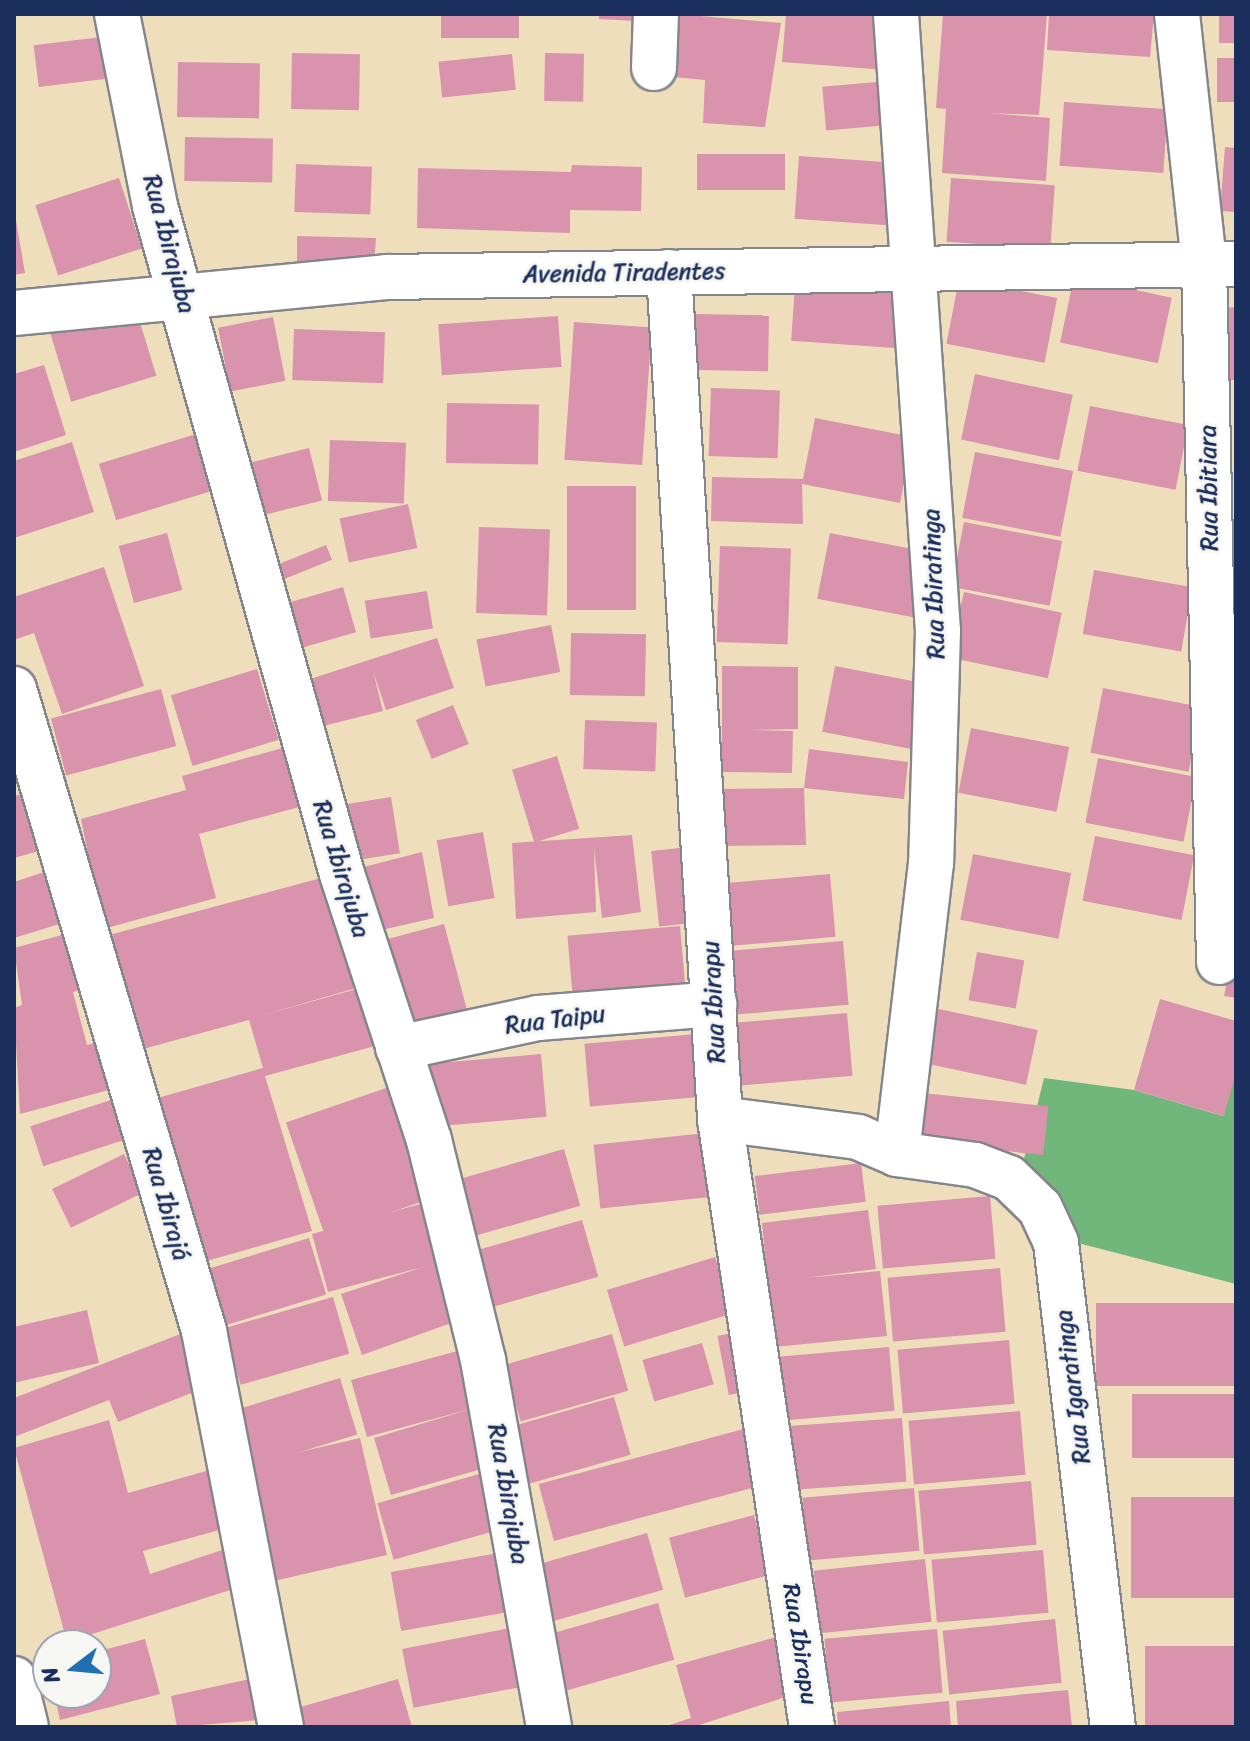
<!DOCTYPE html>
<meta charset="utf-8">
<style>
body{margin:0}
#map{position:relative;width:1250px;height:1741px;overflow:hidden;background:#eedebc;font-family:Sriracha,sans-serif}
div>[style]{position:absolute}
.forest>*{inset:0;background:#71b67a}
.building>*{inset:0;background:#d993ad;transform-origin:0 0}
.roads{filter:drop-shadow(2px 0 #84868d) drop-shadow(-2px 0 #84868d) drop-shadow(0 2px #84868d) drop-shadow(0 -2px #84868d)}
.minor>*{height:44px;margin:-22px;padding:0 22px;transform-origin:22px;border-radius:22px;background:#fff}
.tertiary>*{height:44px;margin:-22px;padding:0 22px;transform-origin:22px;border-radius:22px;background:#fff}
span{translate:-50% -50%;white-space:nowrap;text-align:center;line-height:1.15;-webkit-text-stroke:6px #f6f6f2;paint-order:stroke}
.street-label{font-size:24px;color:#1b2f5e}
.frame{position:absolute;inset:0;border:16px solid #1b2f5e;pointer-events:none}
.north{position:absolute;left:32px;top:1629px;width:80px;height:80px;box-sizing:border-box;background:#f6f6f2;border:2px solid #9ea6b7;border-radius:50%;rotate:254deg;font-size:22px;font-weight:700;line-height:32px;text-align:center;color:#1b2f5e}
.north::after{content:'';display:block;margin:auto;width:28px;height:36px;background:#1f6fb2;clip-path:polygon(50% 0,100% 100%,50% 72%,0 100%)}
</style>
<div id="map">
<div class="forest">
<i style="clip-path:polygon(1236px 1040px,1236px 1284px,1028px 1230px,1018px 1183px,1044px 1078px,1134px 1090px,1223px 1116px)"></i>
</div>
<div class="building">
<i style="left:441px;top:14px;width:78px;height:24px"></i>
<i style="clip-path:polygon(599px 14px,635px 14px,635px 21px,599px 19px)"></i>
<i style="clip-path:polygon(677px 14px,781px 23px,765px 127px,703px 123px,705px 80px,673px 77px)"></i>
<i style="clip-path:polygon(786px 14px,889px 14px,887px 70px,782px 62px)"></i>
<i style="clip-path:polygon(943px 14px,1047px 14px,1039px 115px,988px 113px,1050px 118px,1046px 181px,942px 173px,946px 109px,936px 108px)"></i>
<i style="clip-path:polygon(1049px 14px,1154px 14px,1150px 57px,1047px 50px)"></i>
<i style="left:1219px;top:14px;width:17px;height:29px"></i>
<i style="left:118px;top:35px;width:42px;height:85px;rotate:83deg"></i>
<i style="left:292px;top:53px;width:68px;height:56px;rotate:1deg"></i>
<i style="left:545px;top:53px;width:39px;height:48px;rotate:1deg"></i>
<i style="left:512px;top:54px;width:36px;height:74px;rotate:84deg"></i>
<i style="left:1217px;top:58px;width:19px;height:44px"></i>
<i style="left:178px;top:62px;width:82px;height:55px;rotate:1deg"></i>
<i style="left:888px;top:81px;width:44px;height:66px;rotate:85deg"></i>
<i style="left:1064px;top:102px;width:104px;height:64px;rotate:4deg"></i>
<i style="left:185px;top:137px;width:88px;height:44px;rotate:1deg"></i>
<i style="clip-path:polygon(1225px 147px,1236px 148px,1236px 212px,1220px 211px)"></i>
<i style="left:697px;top:154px;width:88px;height:36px"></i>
<i style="left:799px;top:156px;width:104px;height:63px;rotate:4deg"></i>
<i style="left:296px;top:164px;width:76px;height:48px;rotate:2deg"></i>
<i style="clip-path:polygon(572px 165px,642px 167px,641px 211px,570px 210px,570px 233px,417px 228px,418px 168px,571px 172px)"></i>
<i style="left:119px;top:178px;width:74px;height:88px;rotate:72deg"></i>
<i style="left:951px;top:178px;width:104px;height:64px;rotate:4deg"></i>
<i style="clip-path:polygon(14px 209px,25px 273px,14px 275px)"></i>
<i style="clip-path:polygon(297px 236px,376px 238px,374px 264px,297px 275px)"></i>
<i style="left:796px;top:271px;width:107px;height:70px;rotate:4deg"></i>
<i style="left:1074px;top:277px;width:100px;height:67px;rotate:12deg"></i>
<i style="left:959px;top:279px;width:100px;height:66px;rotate:11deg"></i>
<i style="left:135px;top:306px;width:73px;height:89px;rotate:73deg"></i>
<i style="clip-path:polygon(1236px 307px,1236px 380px,1226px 380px,1223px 308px)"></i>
<i style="left:696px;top:314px;width:73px;height:56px;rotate:1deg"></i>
<i style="left:558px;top:316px;width:51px;height:120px;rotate:86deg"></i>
<i style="left:273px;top:317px;width:65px;height:56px;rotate:79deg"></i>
<i style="left:574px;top:322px;width:78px;height:138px;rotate:4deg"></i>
<i style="left:294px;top:329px;width:91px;height:51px;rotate:2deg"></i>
<i style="clip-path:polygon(44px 365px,66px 435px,14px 452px,14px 374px)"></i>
<i style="left:975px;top:374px;width:100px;height:67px;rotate:12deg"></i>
<i style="left:711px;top:388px;width:69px;height:68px;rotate:2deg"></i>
<i style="left:447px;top:403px;width:92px;height:60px;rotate:1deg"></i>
<i style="left:1090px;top:406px;width:100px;height:66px;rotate:11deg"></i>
<i style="clip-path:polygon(815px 418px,913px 437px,900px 503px,802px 484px,803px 524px,711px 521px,712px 477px,803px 479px)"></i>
<i style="left:206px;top:431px;width:59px;height:112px;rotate:73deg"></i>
<i style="left:330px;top:440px;width:76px;height:61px;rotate:2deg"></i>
<i style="clip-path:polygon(72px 442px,94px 512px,14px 538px,14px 461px)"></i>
<i style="left:309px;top:448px;width:54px;height:59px;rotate:76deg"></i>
<i style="left:975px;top:452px;width:100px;height:67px;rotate:11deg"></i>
<i style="left:636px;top:486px;width:124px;height:69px;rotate:90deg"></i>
<i style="left:408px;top:504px;width:45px;height:70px;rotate:78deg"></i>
<i style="left:964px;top:522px;width:100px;height:66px;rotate:11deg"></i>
<i style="left:479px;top:527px;width:71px;height:86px;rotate:2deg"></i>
<i style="left:167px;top:533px;width:59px;height:50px;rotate:75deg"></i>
<i style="left:830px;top:533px;width:100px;height:67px;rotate:11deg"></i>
<i style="left:326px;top:545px;width:16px;height:54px;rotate:68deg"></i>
<i style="left:720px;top:546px;width:71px;height:96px;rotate:2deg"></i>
<i style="clip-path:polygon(104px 567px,144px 686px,62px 714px,34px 633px,14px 640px,14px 597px)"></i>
<i style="left:1094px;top:570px;width:100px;height:65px;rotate:10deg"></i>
<i style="left:343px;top:587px;width:47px;height:59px;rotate:74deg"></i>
<i style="left:427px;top:591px;width:38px;height:63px;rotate:81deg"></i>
<i style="left:964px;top:592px;width:100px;height:67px;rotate:12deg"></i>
<i style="left:551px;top:625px;width:48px;height:76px;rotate:79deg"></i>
<i style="left:571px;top:633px;width:75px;height:62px;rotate:1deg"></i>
<i style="clip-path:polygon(437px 638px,454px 688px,386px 710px,373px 671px,383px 711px,315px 728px,304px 681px)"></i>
<i style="clip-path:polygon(722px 666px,798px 667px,798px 729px,748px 730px,793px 731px,792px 773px,722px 772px)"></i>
<i style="left:835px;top:666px;width:101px;height:67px;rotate:11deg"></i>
<i style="left:257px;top:669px;width:74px;height:90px;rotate:73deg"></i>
<i style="left:1103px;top:688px;width:100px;height:66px;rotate:11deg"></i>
<i style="left:161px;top:689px;width:59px;height:114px;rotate:75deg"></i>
<i style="left:453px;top:705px;width:42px;height:40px;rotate:68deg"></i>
<i style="left:585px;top:720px;width:72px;height:49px;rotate:2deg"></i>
<i style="left:971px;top:728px;width:100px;height:66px;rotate:11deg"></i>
<i style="clip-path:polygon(293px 745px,310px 804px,199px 834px,216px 898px,103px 929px,81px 819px,186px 790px,182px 776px)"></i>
<i style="clip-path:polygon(809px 749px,908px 762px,904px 799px,804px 788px,806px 845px,718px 846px,717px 789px,804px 788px)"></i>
<i style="left:557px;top:756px;width:76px;height:47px;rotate:73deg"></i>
<i style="left:1098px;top:758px;width:100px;height:66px;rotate:11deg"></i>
<i style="clip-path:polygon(30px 792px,46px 849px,14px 858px,14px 796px)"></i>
<i style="left:391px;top:797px;width:57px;height:60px;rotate:81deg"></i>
<i style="left:483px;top:832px;width:67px;height:47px;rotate:80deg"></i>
<i style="clip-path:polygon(632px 835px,641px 912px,602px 918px,594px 848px,596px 912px,516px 919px,512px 843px)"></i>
<i style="left:1095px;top:836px;width:101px;height:66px;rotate:11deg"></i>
<i style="left:689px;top:847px;width:76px;height:38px;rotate:84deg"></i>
<i style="clip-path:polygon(422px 852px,434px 918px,373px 932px,352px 870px)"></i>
<i style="left:973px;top:854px;width:100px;height:67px;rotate:11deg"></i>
<i style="clip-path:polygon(53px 869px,69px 921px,14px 938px,14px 882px)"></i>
<i style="left:830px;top:874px;width:63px;height:113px;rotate:85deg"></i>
<i style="clip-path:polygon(325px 877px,363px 986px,250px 1019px,360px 988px,375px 1046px,265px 1076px,312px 1231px,203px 1262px,154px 1099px,263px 1068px,249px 1020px,143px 1049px,109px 935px)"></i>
<i style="left:444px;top:924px;width:89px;height:70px;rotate:75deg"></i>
<i style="left:680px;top:926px;width:63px;height:113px;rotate:85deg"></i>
<i style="clip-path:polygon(73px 932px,87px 988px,73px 992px,87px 1045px,102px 1041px,116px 1088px,20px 1114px,14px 1008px,22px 1005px,14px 948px)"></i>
<i style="clip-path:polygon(1236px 935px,1236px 998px,1224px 996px)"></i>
<i style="left:843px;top:941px;width:64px;height:113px;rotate:85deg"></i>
<i style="left:977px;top:952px;width:48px;height:49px;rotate:10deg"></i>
<i style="clip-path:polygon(1160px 999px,1236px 1021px,1236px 1073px,1224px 1116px,1134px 1090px)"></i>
<i style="left:934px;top:1008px;width:106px;height:56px;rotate:12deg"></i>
<i style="left:847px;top:1013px;width:63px;height:113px;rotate:85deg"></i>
<i style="left:697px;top:1034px;width:63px;height:113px;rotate:85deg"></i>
<i style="left:541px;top:1054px;width:63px;height:112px;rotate:85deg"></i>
<i style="left:389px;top:1087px;width:119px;height:109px;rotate:71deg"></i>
<i style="left:922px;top:1093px;width:127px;height:49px;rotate:6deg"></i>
<i style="left:114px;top:1099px;width:42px;height:88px;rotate:72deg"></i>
<i style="left:706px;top:1133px;width:64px;height:113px;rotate:84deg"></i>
<i style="left:564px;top:1149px;width:59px;height:113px;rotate:74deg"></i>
<i style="left:124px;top:1154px;width:43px;height:80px;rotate:64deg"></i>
<i style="left:861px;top:1163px;width:39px;height:107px;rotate:83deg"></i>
<i style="left:990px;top:1196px;width:63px;height:113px;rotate:85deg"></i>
<i style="clip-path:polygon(420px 1204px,454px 1322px,362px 1355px,341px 1294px,423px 1267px,328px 1292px,312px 1234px)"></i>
<i style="clip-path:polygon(868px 1210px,876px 1269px,805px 1278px,880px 1271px,887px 1336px,774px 1347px,762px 1223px)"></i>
<i style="left:582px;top:1220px;width:59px;height:113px;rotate:74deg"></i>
<i style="left:309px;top:1238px;width:59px;height:113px;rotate:73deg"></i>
<i style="left:715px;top:1257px;width:59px;height:113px;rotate:73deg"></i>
<i style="left:1000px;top:1268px;width:64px;height:113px;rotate:85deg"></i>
<i style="left:333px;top:1297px;width:59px;height:113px;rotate:74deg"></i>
<i style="left:1236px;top:1303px;width:83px;height:140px;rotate:90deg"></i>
<i style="clip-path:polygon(87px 1310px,99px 1363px,14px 1383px,14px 1327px)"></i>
<i style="left:738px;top:1332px;width:60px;height:21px;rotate:79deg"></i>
<i style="clip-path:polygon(183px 1333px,204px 1388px,118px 1422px,109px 1400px,14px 1437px,14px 1398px)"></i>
<i style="left:612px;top:1334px;width:59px;height:112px;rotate:74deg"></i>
<i style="left:1009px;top:1340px;width:64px;height:112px;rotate:85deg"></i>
<i style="left:702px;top:1343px;width:43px;height:62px;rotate:74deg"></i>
<i style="left:889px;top:1347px;width:64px;height:114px;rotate:85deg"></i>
<i style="clip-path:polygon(461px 1350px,499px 1464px,391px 1495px,374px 1438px,474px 1408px,367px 1437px,351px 1380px)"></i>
<i style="left:340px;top:1378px;width:59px;height:113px;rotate:73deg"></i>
<i style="left:1236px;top:1394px;width:64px;height:104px;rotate:90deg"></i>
<i style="left:614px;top:1397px;width:60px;height:112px;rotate:74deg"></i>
<i style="left:1020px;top:1411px;width:64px;height:112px;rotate:85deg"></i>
<i style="left:902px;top:1418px;width:64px;height:113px;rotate:86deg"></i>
<i style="clip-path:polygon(109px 1420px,128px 1493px,217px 1468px,234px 1526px,143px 1551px,150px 1574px,234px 1546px,246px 1585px,67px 1642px,14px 1448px)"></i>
<i style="left:755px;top:1426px;width:59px;height:224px;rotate:75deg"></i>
<i style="left:360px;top:1438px;width:120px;height:114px;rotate:77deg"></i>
<i style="left:486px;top:1472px;width:59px;height:113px;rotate:74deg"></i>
<i style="left:1031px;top:1481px;width:64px;height:113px;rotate:85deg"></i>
<i style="left:914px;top:1488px;width:63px;height:112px;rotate:85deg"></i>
<i style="left:1236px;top:1497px;width:101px;height:105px;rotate:90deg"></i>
<i style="left:754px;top:1515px;width:62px;height:88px;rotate:75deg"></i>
<i style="left:647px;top:1533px;width:59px;height:113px;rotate:74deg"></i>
<i style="left:1043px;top:1550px;width:63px;height:112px;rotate:85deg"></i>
<i style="left:504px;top:1552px;width:60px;height:115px;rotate:80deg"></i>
<i style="left:925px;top:1559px;width:63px;height:112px;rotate:84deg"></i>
<i style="left:658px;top:1603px;width:59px;height:113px;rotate:74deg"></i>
<i style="left:1055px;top:1619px;width:64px;height:113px;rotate:84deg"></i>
<i style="left:515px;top:1627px;width:60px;height:115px;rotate:79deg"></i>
<i style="left:937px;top:1629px;width:64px;height:113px;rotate:85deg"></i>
<i style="clip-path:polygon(784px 1635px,801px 1692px,693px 1727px,663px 1727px,691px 1718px,676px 1665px)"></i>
<i style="clip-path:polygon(145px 1639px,160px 1694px,60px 1720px,54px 1693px,96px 1693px,96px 1652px)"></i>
<i style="left:1236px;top:1646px;width:81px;height:91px;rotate:90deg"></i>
<i style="clip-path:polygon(250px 1679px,260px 1720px,177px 1727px,171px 1696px)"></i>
<i style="clip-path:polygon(398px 1679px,412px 1727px,295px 1727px,290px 1710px)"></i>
<i style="clip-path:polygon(1068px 1690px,1072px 1727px,958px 1727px,956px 1701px)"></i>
<i style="clip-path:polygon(949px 1701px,951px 1727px,838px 1727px,837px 1712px)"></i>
</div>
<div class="roads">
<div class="minor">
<i style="left:117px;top:14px;width:196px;rotate:78.8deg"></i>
<i style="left:155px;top:206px;width:694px;rotate:74.36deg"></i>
<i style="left:342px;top:874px;width:280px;rotate:71.9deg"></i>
<i style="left:429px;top:1140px;width:227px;rotate:76.2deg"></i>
<i style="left:483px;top:1360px;width:373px;rotate:79.8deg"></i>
<i style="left:896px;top:14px;width:618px;rotate:86.11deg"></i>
<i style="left:938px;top:631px;width:232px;rotate:91.7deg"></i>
<i style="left:931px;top:863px;width:293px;rotate:96.7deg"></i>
<i style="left:1177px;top:14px;width:251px;rotate:83.8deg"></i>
<i style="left:1204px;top:264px;width:698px;rotate:88.77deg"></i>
<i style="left:654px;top:68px;width:54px;rotate:-87.9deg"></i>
<i style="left:669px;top:272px;width:849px;rotate:86.55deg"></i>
<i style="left:720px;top:1119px;width:615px;rotate:81.4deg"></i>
<i style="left:398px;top:1048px;width:143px;rotate:-12.1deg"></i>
<i style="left:538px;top:1018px;width:177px;rotate:-4.5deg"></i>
<i style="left:720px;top:1119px;width:139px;rotate:7.4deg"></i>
<i style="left:858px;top:1137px;width:43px;rotate:23.6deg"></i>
<i style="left:897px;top:1154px;width:79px;rotate:8deg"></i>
<i style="left:975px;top:1165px;width:36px;rotate:21deg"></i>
<i style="left:1009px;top:1178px;width:43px;rotate:44.1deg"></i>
<i style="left:1040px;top:1208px;width:38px;rotate:65deg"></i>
<i style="left:1056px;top:1243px;width:487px;rotate:83.3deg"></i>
<i style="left:14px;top:1679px;width:49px;rotate:76deg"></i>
</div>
<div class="tertiary">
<i style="left:14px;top:313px;width:375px;rotate:-5.5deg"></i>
<i style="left:387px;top:277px;width:849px;rotate:-0.88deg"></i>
<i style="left:14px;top:689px;width:670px;rotate:73.51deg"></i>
<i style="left:204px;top:1331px;width:403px;rotate:79deg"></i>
</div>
</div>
<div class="street-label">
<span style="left:169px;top:244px;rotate:75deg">Rua Ibirajuba</span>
<span style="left:624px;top:273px;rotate:-1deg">Avenida Tiradentes</span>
<span style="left:1209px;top:488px;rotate:-91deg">Rua Ibitiara</span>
<span style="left:934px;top:584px;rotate:-92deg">Rua Ibiratinga</span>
<span style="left:341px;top:869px;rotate:73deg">Rua Ibirajuba</span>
<span style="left:714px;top:1002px;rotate:-93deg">Rua Ibirapu</span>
<span style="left:555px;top:1020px;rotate:-7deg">Rua Taipu</span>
<span style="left:166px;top:1204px;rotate:74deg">Rua Ibirajá</span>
<span style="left:1073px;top:1387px;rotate:-97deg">Rua Igaratinga</span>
<span style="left:508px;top:1494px;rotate:80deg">Rua Ibirajuba</span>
<span style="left:800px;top:1644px;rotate:81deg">Rua Ibirapu</span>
</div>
<div class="frame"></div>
<div class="north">N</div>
</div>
